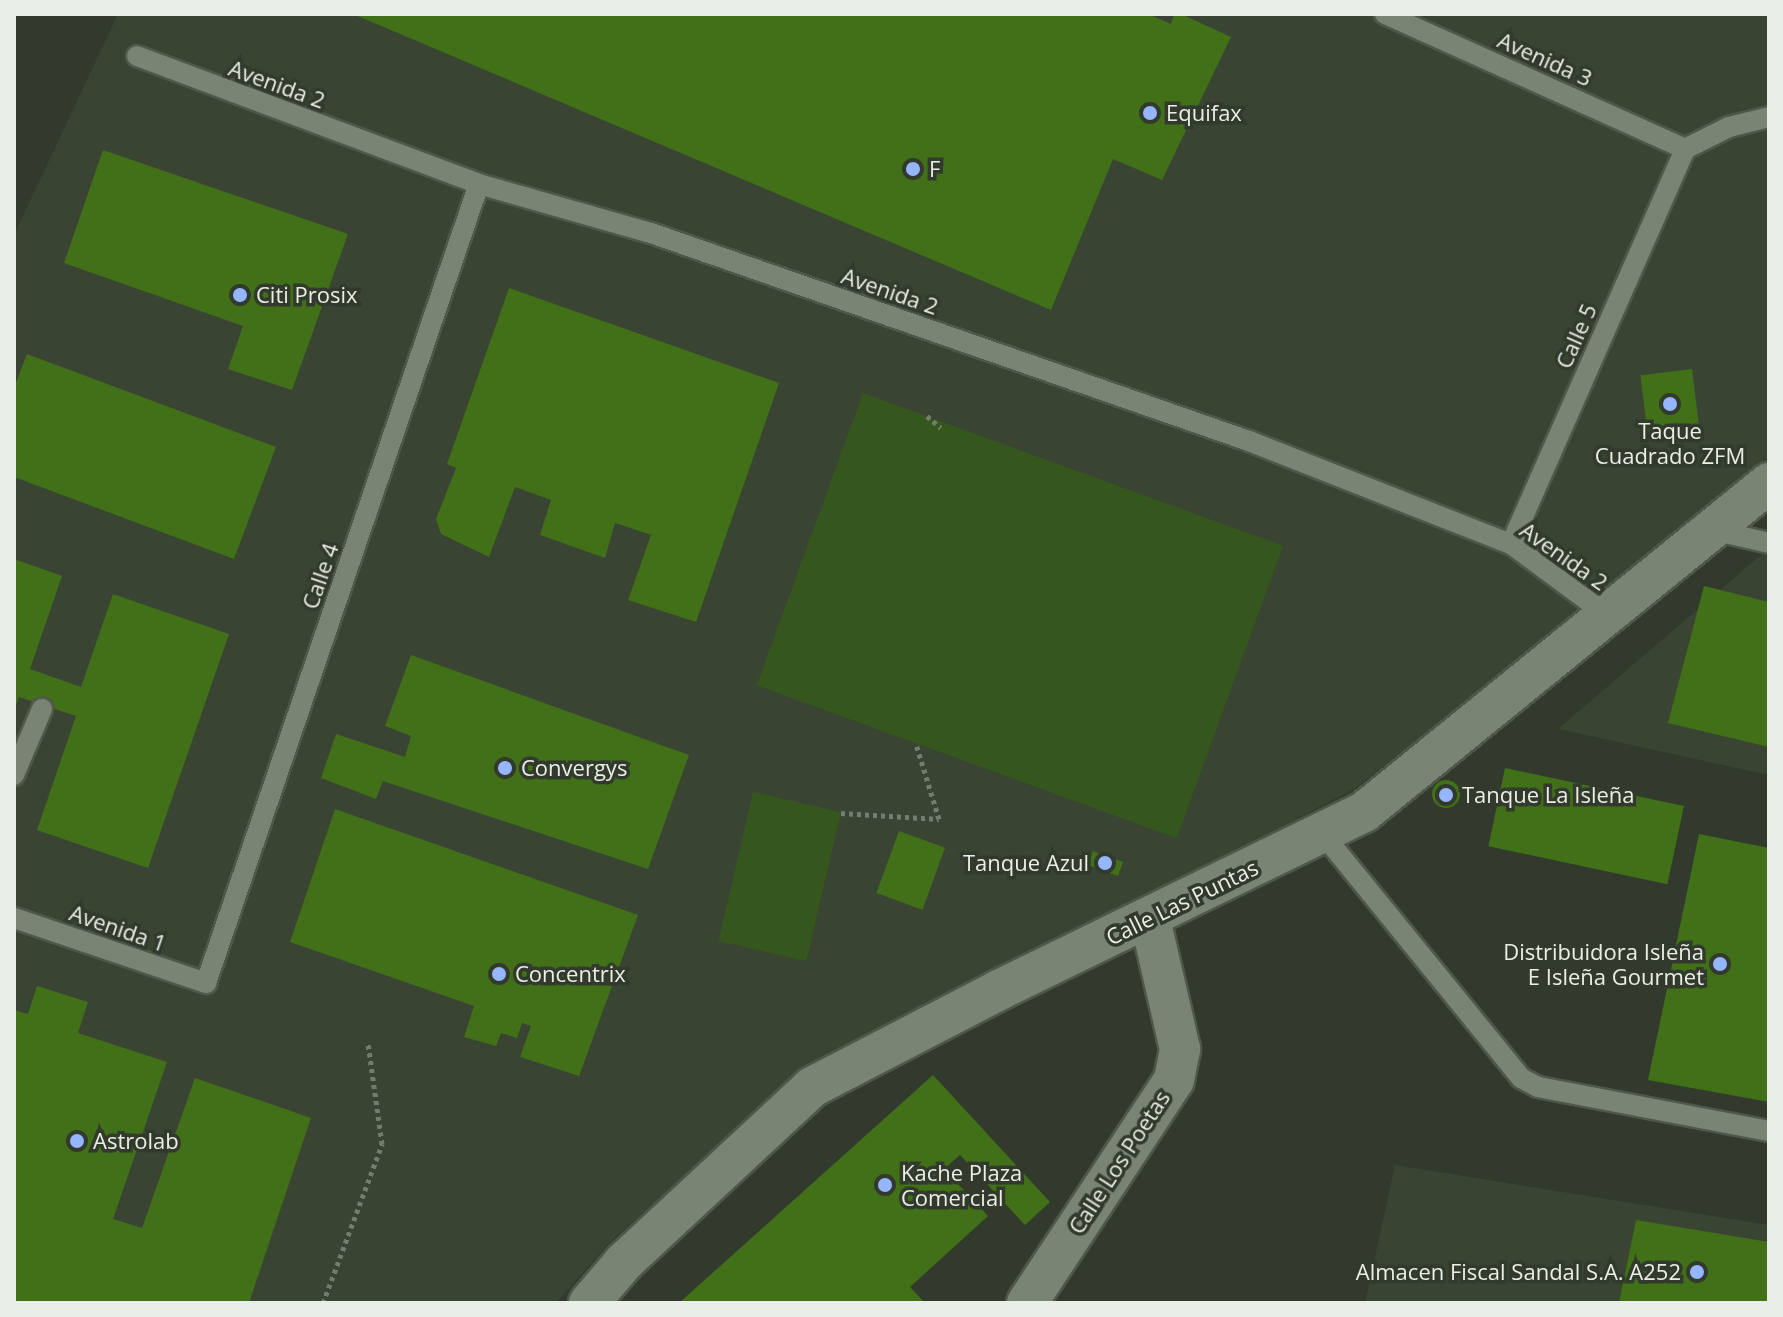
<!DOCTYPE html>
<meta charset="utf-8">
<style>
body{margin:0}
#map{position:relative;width:1783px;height:1317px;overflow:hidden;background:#313a2c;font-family:"Open Sans",sans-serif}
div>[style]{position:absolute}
.built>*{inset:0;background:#394532}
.green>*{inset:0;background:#35561d;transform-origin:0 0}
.building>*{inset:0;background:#417018;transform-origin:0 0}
.round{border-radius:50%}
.path>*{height:5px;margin-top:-2.5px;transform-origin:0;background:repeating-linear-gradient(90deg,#747b6f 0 4px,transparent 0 8px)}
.roads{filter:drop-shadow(2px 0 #4f574b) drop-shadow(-2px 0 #4f574b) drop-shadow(0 2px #4f574b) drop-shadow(0 -2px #4f574b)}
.lane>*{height:20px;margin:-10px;padding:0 10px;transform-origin:10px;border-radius:10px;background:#7a8475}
.street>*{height:40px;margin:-20px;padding:0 20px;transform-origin:20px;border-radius:20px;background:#7a8475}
.dots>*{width:22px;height:22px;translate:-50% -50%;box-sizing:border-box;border:4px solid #313a2c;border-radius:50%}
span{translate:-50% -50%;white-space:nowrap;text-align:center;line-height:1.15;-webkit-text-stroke:7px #313a2c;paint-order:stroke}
.street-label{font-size:22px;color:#e9efe6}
.poi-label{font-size:22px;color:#e9efe6}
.left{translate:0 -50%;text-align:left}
.right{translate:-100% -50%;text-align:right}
.frame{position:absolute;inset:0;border:16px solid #e9efe6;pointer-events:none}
</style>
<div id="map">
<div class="built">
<i style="clip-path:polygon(118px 14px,1769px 14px,1769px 456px,1634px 573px,1354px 789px,789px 1084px,610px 1242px,556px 1303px,14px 1303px,14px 235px)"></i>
<i style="clip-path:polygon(1769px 548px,1769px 775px,1558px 729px)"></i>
<i style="clip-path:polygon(1395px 1165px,1769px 1225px,1769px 1303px,1365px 1303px)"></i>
</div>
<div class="green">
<i style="left:863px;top:393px;width:447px;height:311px;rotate:20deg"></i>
<i style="left:753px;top:792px;width:90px;height:153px;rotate:13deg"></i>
</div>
<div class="building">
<i style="clip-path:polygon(353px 14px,1148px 14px,1171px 24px,1174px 14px,1181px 14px,1231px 37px,1162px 180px,1113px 159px,1051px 310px)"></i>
<i style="clip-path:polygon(103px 150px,348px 234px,292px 390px,228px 369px,243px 326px,64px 263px)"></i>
<i style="clip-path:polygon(509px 288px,779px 383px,696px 622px,628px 600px,651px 535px,615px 523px,605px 558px,540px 535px,551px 500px,515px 487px,489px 557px,441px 534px,436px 519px,456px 468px,447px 464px)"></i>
<i style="clip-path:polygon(27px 354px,276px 447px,234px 559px,14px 477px,14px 388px)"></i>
<i style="left:1692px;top:369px;width:64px;height:52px;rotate:83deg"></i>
<i style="clip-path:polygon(14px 559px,62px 576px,30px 669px,81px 687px,113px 594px,229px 634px,148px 868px,37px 830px,76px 716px,19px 697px,14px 710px)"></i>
<i style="clip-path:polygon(1704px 586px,1769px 602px,1769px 747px,1668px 723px)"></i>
<i style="clip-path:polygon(411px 655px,689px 755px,648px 869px,383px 781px,376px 799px,321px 778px,336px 734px,405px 757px,411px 736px,385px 726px)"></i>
<i style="left:1505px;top:768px;width:183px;height:80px;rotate:12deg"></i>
<i class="round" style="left:1432px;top:780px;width:28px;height:28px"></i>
<i style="clip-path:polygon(335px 809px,638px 915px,579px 1076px,520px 1057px,531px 1026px,522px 1023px,517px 1038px,501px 1033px,496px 1046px,464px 1037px,474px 1006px,290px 942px)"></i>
<i style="left:899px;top:831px;width:49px;height:66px;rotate:20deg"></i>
<i style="clip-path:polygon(1699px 834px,1769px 848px,1769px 1102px,1648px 1080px)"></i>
<i style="left:1093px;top:851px;width:32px;height:15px;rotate:20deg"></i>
<i style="clip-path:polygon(37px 986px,88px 1002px,78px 1033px,167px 1062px,113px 1219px,142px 1228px,195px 1078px,311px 1118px,249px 1303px,14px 1303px,14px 1010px,28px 1014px)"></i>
<i style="clip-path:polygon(933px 1075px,1050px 1202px,1025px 1225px,960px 1155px,944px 1169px,988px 1216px,910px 1287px,925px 1303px,679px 1303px)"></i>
<i style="clip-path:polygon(1636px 1220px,1769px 1242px,1769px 1303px,1619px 1303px)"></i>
</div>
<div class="path">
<i style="left:927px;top:416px;width:18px;rotate:41deg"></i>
<i style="left:841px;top:813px;width:98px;rotate:3.5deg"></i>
<i style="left:939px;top:819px;width:78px;rotate:-107deg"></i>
<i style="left:323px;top:1303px;width:170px;rotate:-69.6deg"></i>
<i style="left:382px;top:1144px;width:102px;rotate:-97.9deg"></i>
</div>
<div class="roads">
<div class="lane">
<i style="left:1385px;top:14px;width:329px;rotate:24.2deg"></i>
<i style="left:137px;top:56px;width:365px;rotate:20.5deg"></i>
<i style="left:479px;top:184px;width:179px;rotate:15.9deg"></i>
<i style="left:651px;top:233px;width:633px;rotate:19.18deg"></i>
<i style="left:1249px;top:441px;width:282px;rotate:21.5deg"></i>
<i style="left:1511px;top:544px;width:119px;rotate:36.5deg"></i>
<i style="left:1685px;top:149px;width:49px;rotate:-26.6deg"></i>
<i style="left:1729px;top:127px;width:41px;rotate:-14deg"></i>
<i style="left:1712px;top:530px;width:58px;rotate:12.8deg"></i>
<i style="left:1511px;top:544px;width:432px;rotate:-66.2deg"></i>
<i style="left:14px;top:775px;width:72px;rotate:-67deg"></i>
<i style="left:1322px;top:833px;width:316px;rotate:50.9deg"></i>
<i style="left:1521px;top:1078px;width:19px;rotate:28deg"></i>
<i style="left:1538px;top:1087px;width:235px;rotate:10.8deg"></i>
<i style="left:14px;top:918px;width:203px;rotate:18.7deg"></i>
<i style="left:206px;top:983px;width:844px;rotate:-71.14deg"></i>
</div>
<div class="street">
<i style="left:589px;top:1303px;width:54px;rotate:-49.5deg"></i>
<i style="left:624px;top:1262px;width:257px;rotate:-42.9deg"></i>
<i style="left:812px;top:1087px;width:211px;rotate:-27.4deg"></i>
<i style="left:999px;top:990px;width:406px;rotate:-26deg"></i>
<i style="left:1364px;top:812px;width:522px;rotate:-39.09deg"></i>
<i style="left:1027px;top:1303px;width:267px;rotate:-56.6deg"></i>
<i style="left:1174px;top:1080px;width:32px;rotate:-79deg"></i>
<i style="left:1180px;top:1049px;width:133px;rotate:-103deg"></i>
</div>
</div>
<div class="dots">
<i style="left:1150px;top:113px;background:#95b6fd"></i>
<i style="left:913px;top:169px;background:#95b6fd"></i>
<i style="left:240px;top:295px;background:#95b6fd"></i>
<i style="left:1670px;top:404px;background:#95b6fd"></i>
<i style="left:505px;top:768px;background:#95b6fd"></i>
<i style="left:1446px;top:795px;background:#95b6fd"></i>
<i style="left:1105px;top:863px;background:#95b6fd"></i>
<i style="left:1720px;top:964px;background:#95b6fd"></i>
<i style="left:499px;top:974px;background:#95b6fd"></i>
<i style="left:77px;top:1141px;background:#95b6fd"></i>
<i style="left:885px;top:1185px;background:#95b6fd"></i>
<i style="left:1697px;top:1272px;background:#95b6fd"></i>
</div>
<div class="street-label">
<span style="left:1545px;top:59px;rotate:24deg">Avenida 3</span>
<span style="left:277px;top:84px;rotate:20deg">Avenida 2</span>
<span style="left:890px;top:291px;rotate:19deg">Avenida 2</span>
<span style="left:1576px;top:336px;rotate:-66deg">Calle 5</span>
<span style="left:1564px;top:556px;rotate:35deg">Avenida 2</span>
<span style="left:320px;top:576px;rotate:-71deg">Calle 4</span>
<span style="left:1182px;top:902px;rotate:-26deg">Calle Las Puntas</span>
<span style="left:118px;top:928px;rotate:19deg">Avenida 1</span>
<span style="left:1119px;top:1162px;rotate:-57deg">Calle Los Poetas</span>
</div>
<div class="poi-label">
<span class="left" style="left:1166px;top:113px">Equifax</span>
<span class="left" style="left:929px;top:169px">F</span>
<span class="left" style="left:256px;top:295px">Citi Prosix</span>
<span style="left:1670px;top:443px">Taque<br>Cuadrado ZFM</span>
<span class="left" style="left:521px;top:768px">Convergys</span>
<span class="left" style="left:1462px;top:795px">Tanque La Isleña</span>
<span class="right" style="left:1089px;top:863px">Tanque Azul</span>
<span class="right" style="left:1704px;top:964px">Distribuidora Isleña<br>E Isleña Gourmet</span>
<span class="left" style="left:515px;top:974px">Concentrix</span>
<span class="left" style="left:93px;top:1141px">Astrolab</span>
<span class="left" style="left:901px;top:1185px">Kache Plaza<br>Comercial</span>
<span class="right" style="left:1681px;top:1272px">Almacen Fiscal Sandal S.A. A252</span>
</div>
<div class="frame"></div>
</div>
